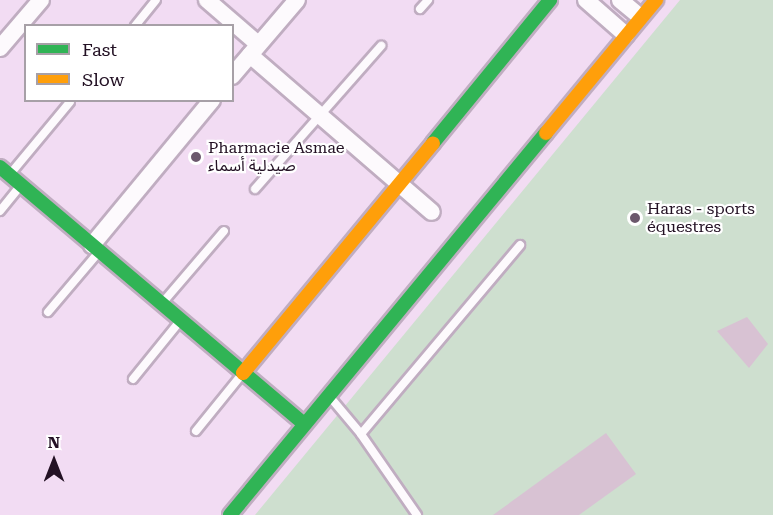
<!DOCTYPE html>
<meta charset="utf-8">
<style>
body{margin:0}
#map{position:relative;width:773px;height:515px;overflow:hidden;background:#f2dcf3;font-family:"Roboto Serif","Noto Sans Arabic",serif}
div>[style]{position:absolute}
.green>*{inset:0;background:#cedfcf}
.building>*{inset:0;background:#d8c2d3}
.roads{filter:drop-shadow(2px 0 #c0adc1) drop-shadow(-2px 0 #c0adc1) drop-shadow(0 2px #c0adc1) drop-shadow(0 -2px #c0adc1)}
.lane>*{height:8px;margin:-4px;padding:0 4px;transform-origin:4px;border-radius:4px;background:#fdfafd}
.street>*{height:16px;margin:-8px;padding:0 8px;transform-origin:8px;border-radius:8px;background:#fdfafd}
.fast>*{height:14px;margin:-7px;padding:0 7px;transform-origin:7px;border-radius:7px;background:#30b455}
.slow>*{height:14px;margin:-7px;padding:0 7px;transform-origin:7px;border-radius:7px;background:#ff9f0a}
.dots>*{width:16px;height:16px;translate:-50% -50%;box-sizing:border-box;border:3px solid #fff;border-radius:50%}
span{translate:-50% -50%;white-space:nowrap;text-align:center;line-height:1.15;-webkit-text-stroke:4.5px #fff;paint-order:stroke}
.poi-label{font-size:16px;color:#231124}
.left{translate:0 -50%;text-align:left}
.legend{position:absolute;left:24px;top:24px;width:210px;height:78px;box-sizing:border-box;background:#fff;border:2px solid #a7a0a7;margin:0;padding:8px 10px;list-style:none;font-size:18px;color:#231124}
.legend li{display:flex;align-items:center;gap:12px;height:30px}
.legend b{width:30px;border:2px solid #a7a0a7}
.north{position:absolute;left:24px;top:431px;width:60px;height:60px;-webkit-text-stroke:4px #fff;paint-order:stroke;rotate:0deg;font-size:16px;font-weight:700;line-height:24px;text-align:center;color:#231124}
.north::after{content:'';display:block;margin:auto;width:21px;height:27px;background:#231124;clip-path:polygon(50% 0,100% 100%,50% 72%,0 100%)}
</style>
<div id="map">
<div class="green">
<i style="clip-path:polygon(680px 0,773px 0,773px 515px,255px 515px)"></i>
</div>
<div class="building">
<i style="clip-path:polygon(747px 317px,768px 344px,749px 368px,717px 331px)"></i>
<i style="clip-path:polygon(606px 433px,636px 474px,579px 515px,493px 515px)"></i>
</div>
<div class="roads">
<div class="lane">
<i style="left:420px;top:9px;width:12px;rotate:-48deg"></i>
<i style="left:135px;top:26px;width:33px;rotate:-51deg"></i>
<i style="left:11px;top:173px;width:92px;rotate:-50.3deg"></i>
<i style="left:255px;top:189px;width:191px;rotate:-48.6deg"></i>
<i style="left:0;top:211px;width:32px;rotate:-51deg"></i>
<i style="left:164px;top:301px;width:92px;rotate:-49.4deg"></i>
<i style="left:48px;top:312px;width:77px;rotate:-49.7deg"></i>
<i style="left:133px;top:379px;width:75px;rotate:-51deg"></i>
<i style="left:330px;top:397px;width:48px;rotate:50deg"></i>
<i style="left:196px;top:431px;width:75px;rotate:-51deg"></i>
<i style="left:417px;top:515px;width:98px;rotate:-124.7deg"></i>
<i style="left:361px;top:434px;width:247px;rotate:-49.9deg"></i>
</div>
<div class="street">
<i style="left:207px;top:0;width:67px;rotate:40.8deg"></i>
<i style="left:586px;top:0;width:53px;rotate:41.2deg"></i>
<i style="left:620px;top:0;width:26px;rotate:40deg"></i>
<i style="left:0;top:48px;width:63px;rotate:-49.5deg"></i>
<i style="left:250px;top:55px;width:240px;rotate:40.8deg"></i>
<i style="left:232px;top:76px;width:100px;rotate:-49.5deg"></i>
<i style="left:92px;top:245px;width:188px;rotate:-50.4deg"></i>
</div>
<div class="fast">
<i style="left:433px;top:143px;width:185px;rotate:-50.7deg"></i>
<i style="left:0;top:167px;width:397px;rotate:40.2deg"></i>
<i style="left:230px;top:515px;width:496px;rotate:-50.4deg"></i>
</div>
<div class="slow">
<i style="left:546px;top:133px;width:173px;rotate:-50.4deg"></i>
<i style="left:243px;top:373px;width:298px;rotate:-50.4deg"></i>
</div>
</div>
<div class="dots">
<i style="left:196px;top:157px;background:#6b586c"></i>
<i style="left:635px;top:218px;background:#6b586c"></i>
</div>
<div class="poi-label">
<span class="left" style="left:208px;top:157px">Pharmacie Asmae<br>صيدلية أسماء</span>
<span class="left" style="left:647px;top:218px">Haras - sports<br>équestres</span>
</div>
<ul class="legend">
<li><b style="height:8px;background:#30b455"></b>Fast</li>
<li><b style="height:8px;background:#ff9f0a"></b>Slow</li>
</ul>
<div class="north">N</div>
</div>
